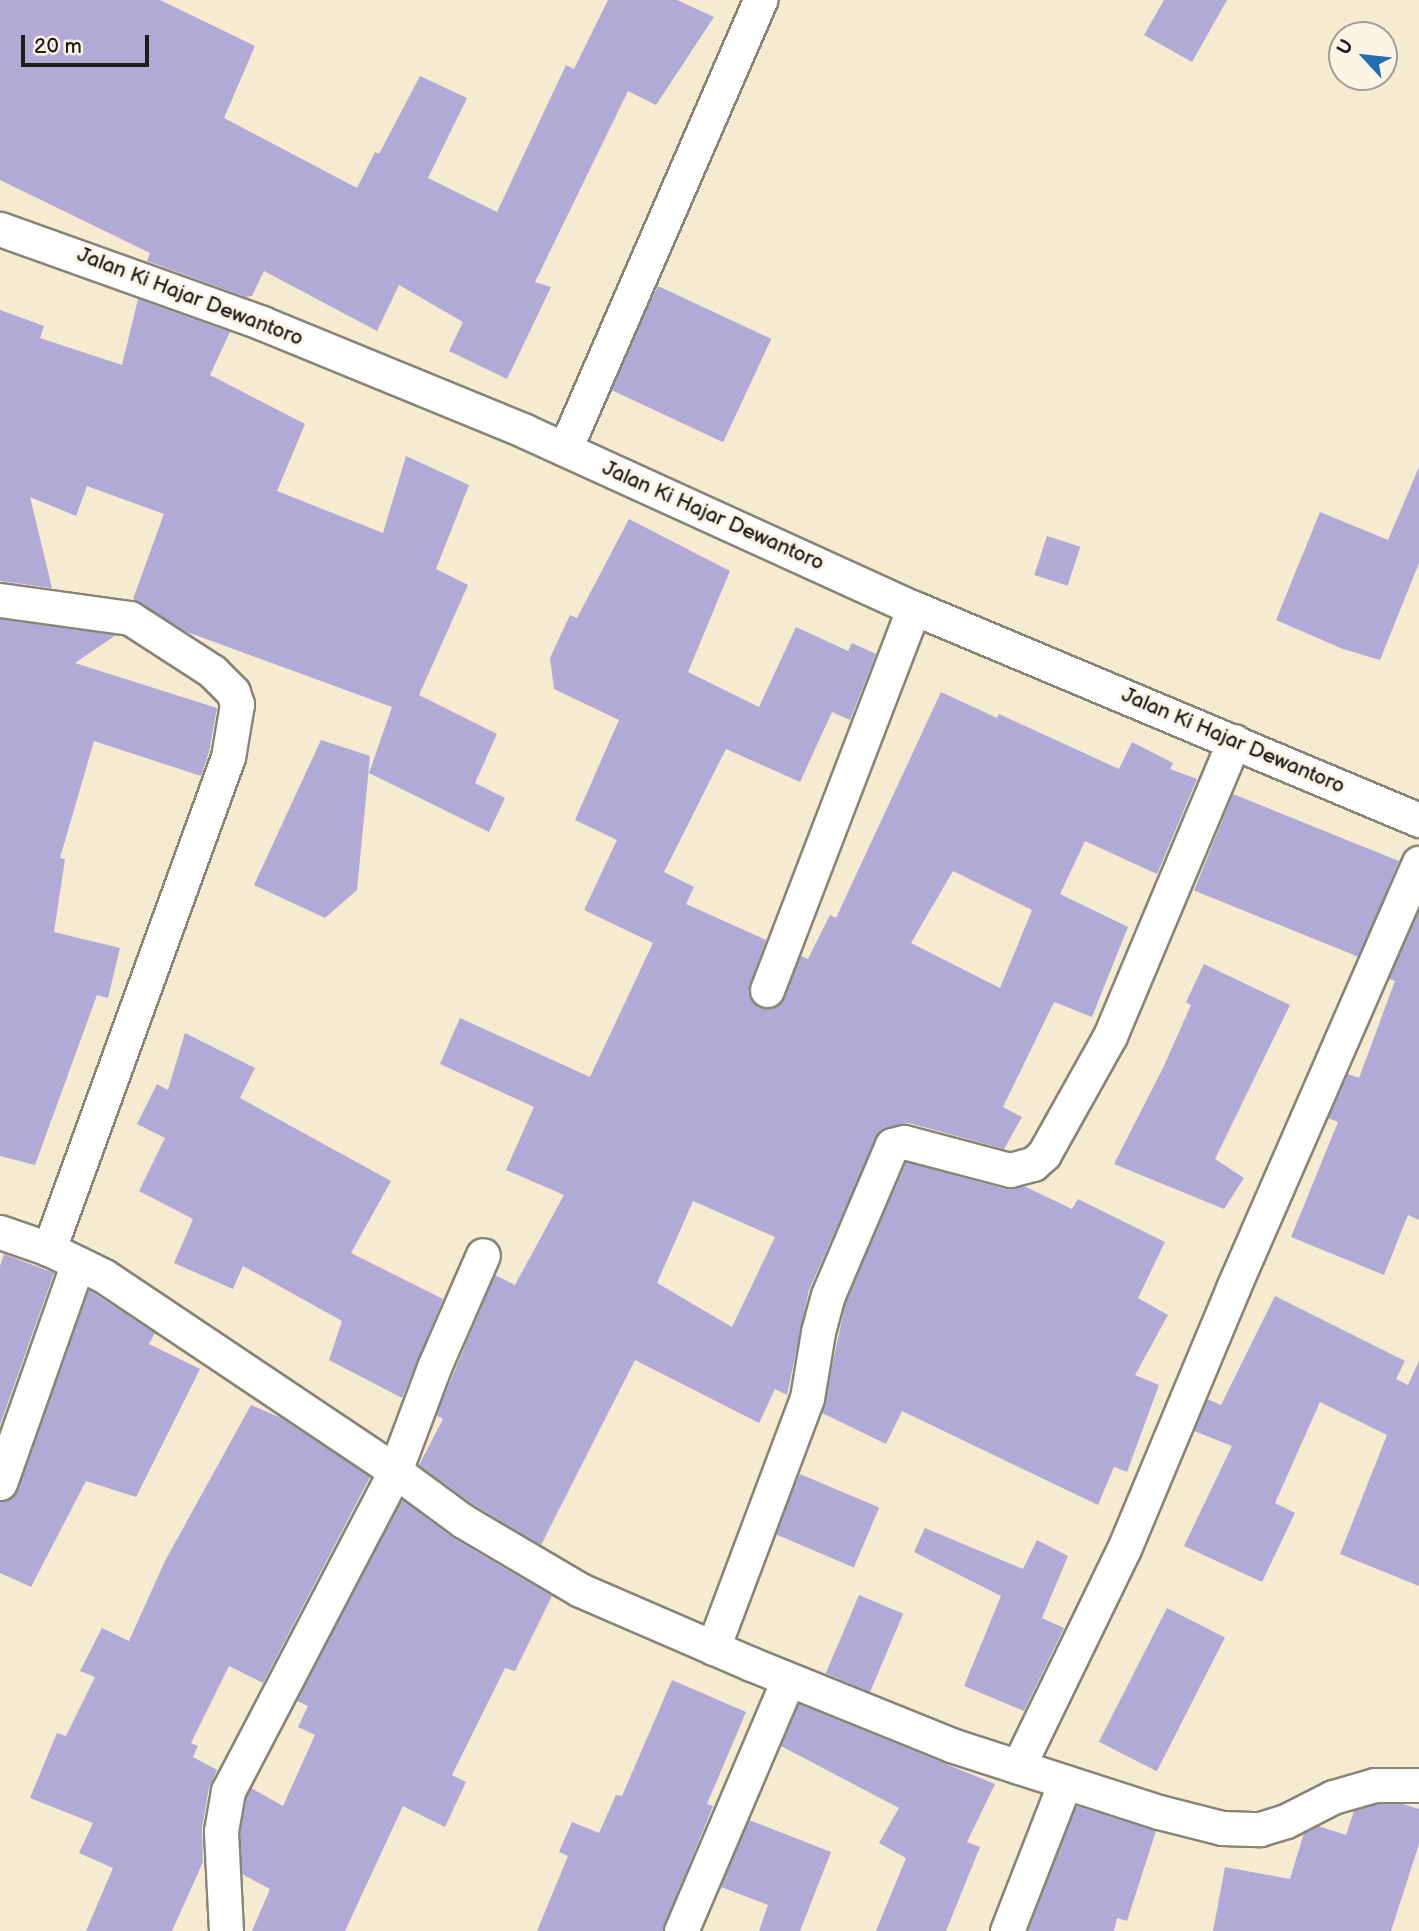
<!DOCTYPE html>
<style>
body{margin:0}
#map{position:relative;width:1419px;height:1931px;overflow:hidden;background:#f4ebd1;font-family:"Balsamiq Sans",sans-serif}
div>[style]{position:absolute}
.building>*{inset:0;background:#b1aad7;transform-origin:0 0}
.roads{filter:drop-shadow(2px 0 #888476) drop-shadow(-2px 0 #888476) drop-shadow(0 2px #888476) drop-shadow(0 -2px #888476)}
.minor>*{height:33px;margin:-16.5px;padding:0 16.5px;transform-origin:16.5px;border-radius:16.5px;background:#fff}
span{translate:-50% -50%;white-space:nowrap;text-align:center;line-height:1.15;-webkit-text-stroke:6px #fcf5e5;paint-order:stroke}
.street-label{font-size:21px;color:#1c1c1c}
.north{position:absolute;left:1328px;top:21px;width:70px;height:70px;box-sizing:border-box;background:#fcf5e5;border:2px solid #a29e95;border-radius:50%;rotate:297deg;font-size:19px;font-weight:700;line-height:28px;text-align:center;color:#1c1c1c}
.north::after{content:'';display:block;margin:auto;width:24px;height:32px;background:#1f6fb2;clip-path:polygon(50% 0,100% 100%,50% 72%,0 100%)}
.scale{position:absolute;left:21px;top:35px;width:128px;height:32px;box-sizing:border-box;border:4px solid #1c1c1c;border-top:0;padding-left:9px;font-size:21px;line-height:24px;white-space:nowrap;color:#1c1c1c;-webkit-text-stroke:5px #fcf5e5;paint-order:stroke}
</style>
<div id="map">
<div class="building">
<i style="clip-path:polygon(0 0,160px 0,255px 46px,224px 118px,357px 188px,375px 152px,379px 154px,420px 76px,467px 98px,428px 178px,497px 212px,566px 65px,574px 69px,608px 0,677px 0,714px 17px,656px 105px,628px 91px,535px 282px,551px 287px,507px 379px,449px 351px,463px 322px,399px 285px,377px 331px,264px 271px,252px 296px,246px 297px,147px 261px,150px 253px,0 180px)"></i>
<i style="clip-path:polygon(1164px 0,1227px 0,1192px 62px,1144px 35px)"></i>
<i style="left:658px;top:286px;width:125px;height:114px;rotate:25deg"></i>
<i style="clip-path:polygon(138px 299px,230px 332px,210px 375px,305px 424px,277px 491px,383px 533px,406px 456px,469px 485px,436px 569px,468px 585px,419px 695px,497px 734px,475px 783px,505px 798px,489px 832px,369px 773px,392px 707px,187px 632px,133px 599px,164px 514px,87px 486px,76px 516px,30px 497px,52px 588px,0 581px,0 310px,44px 326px,40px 338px,122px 365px)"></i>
<i style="clip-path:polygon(1419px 467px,1419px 563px,1380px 660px,1343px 649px,1276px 620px,1320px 512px,1388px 540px)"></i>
<i style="clip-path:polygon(evenodd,629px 519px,730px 571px,688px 672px,759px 707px,796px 627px,848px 651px,852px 643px,876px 654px,850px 720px,832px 712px,800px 782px,726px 749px,664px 872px,694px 887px,686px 904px,766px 940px,748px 992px,752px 1002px,759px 1008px,769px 1009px,780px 1004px,801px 956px,808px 959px,830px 915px,836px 918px,941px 692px,997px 718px,999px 714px,1119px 769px,1132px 742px,1173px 763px,1170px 769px,1197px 779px,1157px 874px,1085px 841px,1060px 894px,1128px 927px,1092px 1017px,1054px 1002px,1003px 1107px,1022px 1117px,1004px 1149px,909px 1123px,880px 1130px,809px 1290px,787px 1395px,775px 1389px,759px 1423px,635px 1360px,541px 1545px,474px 1505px,419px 1465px,443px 1419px,436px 1415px,495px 1275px,515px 1285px,564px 1195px,506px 1170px,534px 1107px,440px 1064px,460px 1018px,590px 1077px,653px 943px,584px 910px,617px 840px,575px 820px,619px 720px,554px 689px,550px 658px,570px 615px,577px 618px,629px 519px,953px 871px,1032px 910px,1000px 988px,911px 943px,953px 871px,629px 519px,693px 1201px,775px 1237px,732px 1327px,657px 1283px,693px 1201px)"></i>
<i style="left:1047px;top:536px;width:35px;height:41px;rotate:18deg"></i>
<i style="clip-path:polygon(0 619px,116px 635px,75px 663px,217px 708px,209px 752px,201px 776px,94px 741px,60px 858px,65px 859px,54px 932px,120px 948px,108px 998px,97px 995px,35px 1165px,0 1156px)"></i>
<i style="clip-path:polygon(321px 740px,370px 756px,357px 890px,325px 918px,254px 885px)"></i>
<i style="left:1233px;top:794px;width:179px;height:104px;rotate:22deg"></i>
<i style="clip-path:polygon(1419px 911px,1419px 1220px,1408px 1215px,1384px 1275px,1291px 1237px,1338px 1122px,1328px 1118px,1348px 1074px,1359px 1078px,1395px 981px,1389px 979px)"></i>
<i style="clip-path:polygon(1204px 964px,1290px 1005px,1215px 1159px,1244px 1178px,1224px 1209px,1114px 1164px,1163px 1068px,1191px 1005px,1186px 1002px)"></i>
<i style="clip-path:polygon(185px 1033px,255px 1068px,240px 1098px,391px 1181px,351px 1253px,443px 1299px,402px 1398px,329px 1360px,342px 1321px,243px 1266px,233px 1289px,174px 1263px,193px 1219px,139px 1191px,165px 1138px,137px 1124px,157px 1084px,168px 1090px)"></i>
<i style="clip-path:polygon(906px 1162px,1005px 1189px,1024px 1186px,1072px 1209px,1078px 1199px,1165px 1242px,1138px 1298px,1168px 1315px,1135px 1375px,1159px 1385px,1127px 1472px,1114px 1467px,1098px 1505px,902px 1411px,886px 1444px,822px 1413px,846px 1301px)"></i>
<i style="clip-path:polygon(4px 1254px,54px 1273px,0 1425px,0 1266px)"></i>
<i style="clip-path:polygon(89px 1290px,155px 1333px,149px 1344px,200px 1369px,136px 1497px,86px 1481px,31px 1587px,0 1573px,0 1502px,12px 1498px,18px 1489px)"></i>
<i style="clip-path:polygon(1275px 1296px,1405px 1361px,1396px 1379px,1408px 1385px,1419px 1361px,1419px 1586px,1340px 1554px,1387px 1435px,1320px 1402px,1275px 1503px,1295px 1513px,1262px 1582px,1184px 1546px,1232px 1446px,1194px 1431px,1207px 1399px,1221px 1405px)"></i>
<i style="clip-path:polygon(251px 1405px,281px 1418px,370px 1477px,263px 1683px,229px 1666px,191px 1743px,198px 1746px,193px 1757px,217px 1770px,209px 1788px,202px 1828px,203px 1862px,172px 1931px,86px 1931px,113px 1868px,79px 1853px,93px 1823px,30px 1798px,57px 1733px,66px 1736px,95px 1677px,80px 1671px,102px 1628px,129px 1641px,165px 1561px)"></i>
<i style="left:800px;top:1474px;width:86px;height:65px;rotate:23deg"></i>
<i style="clip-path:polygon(402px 1500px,453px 1538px,552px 1596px,515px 1671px,505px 1668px,452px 1775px,466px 1782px,445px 1827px,403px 1806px,345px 1931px,252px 1931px,270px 1889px,242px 1874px,240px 1832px,246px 1797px,251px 1788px,283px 1806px,315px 1735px,298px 1727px,308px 1706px,297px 1701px)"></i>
<i style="clip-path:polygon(925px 1528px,1023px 1569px,1037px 1540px,1068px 1556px,1042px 1618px,1064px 1628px,1024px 1711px,964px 1686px,1001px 1596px,914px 1552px)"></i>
<i style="left:859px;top:1595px;width:48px;height:85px;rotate:23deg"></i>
<i style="left:1167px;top:1608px;width:65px;height:150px;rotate:27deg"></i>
<i style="clip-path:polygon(672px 1680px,746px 1712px,707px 1804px,713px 1806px,662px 1931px,537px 1931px,568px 1856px,559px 1852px,572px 1822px,599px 1833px,616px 1795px,622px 1796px)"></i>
<i style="clip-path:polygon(799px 1704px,995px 1784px,967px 1842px,980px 1847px,946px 1931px,876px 1931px,906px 1858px,879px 1843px,899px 1808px,781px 1746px)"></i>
<i style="clip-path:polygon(1378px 1804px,1403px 1804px,1419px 1809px,1419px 1844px,1391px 1931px,1213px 1931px,1225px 1867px,1290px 1879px,1304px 1833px,1318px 1826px,1346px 1835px,1354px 1811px)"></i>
<i style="clip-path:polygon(1076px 1806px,1156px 1831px,1127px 1921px,1117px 1918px,1114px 1931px,1028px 1931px)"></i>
<i style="clip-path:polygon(749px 1820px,831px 1852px,800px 1931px,759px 1931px,768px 1905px,721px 1887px)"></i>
</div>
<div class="roads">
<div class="minor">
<i style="left:0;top:229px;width:278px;rotate:19.7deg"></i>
<i style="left:262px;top:323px;width:284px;rotate:22.3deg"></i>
<i style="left:525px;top:431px;width:427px;rotate:24.5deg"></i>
<i style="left:914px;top:608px;width:548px;rotate:22.77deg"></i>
<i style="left:565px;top:449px;width:490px;rotate:-66.5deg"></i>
<i style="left:0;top:600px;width:131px;rotate:7.9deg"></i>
<i style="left:130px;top:618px;width:98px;rotate:32.9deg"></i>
<i style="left:212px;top:671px;width:30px;rotate:45deg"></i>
<i style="left:233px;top:692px;width:13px;rotate:72deg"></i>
<i style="left:237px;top:704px;width:54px;rotate:99.6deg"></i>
<i style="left:228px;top:757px;width:524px;rotate:109.99deg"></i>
<i style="left:767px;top:990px;width:409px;rotate:-69deg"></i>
<i style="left:0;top:1232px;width:52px;rotate:19.1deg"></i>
<i style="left:49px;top:1249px;width:61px;rotate:26.1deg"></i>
<i style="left:104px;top:1276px;width:350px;rotate:33.8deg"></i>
<i style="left:395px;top:1471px;width:84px;rotate:36.3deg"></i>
<i style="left:463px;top:1521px;width:136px;rotate:30.5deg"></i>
<i style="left:580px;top:1590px;width:186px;rotate:23.4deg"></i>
<i style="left:751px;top:1664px;width:216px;rotate:22deg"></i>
<i style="left:951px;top:1745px;width:219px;rotate:17.9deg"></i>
<i style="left:1159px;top:1812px;width:65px;rotate:14.3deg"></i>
<i style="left:1222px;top:1828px;width:38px;rotate:2deg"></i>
<i style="left:1260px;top:1829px;width:27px;rotate:-17deg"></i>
<i style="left:1286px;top:1821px;width:53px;rotate:-27.1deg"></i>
<i style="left:1333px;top:1797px;width:44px;rotate:-15.9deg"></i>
<i style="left:1375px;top:1785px;width:44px"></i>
<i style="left:0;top:1483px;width:233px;rotate:-70.5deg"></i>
<i style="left:713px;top:1648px;width:267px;rotate:-69.4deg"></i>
<i style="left:807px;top:1398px;width:67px;rotate:-80.5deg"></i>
<i style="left:818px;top:1332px;width:38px;rotate:-75deg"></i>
<i style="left:828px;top:1295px;width:163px;rotate:-66.9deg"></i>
<i style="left:892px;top:1145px;width:12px;rotate:-14deg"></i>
<i style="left:904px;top:1142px;width:110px;rotate:14.8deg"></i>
<i style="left:1010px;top:1170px;width:24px;rotate:-15deg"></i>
<i style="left:1033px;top:1164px;width:15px;rotate:-42deg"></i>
<i style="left:1044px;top:1154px;width:135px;rotate:-60.8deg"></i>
<i style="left:1110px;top:1036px;width:320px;rotate:-67.2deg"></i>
<i style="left:1018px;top:1767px;width:242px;rotate:-64.1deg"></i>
<i style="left:1124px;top:1549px;width:283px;rotate:-67.3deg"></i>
<i style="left:1233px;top:1288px;width:464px;rotate:-66.4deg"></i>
<i style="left:226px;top:1931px;width:100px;rotate:-92.9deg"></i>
<i style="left:221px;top:1831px;width:41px;rotate:-80.1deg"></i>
<i style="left:228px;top:1791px;width:361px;rotate:-62.4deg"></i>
<i style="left:395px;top:1471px;width:111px;rotate:-69.4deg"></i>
<i style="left:434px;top:1367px;width:122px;rotate:-66.4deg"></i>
<i style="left:681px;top:1931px;width:273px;rotate:-66.9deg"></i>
<i style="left:1007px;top:1931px;width:160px;rotate:-68.7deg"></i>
</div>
</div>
<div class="street-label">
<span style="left:190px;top:297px;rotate:21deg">Jalan Ki Hajar Dewantoro</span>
<span style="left:713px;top:516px;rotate:24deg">Jalan Ki Hajar Dewantoro</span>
<span style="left:1233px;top:741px;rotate:23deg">Jalan Ki Hajar Dewantoro</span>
</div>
<div class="north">U</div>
<div class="scale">20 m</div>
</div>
